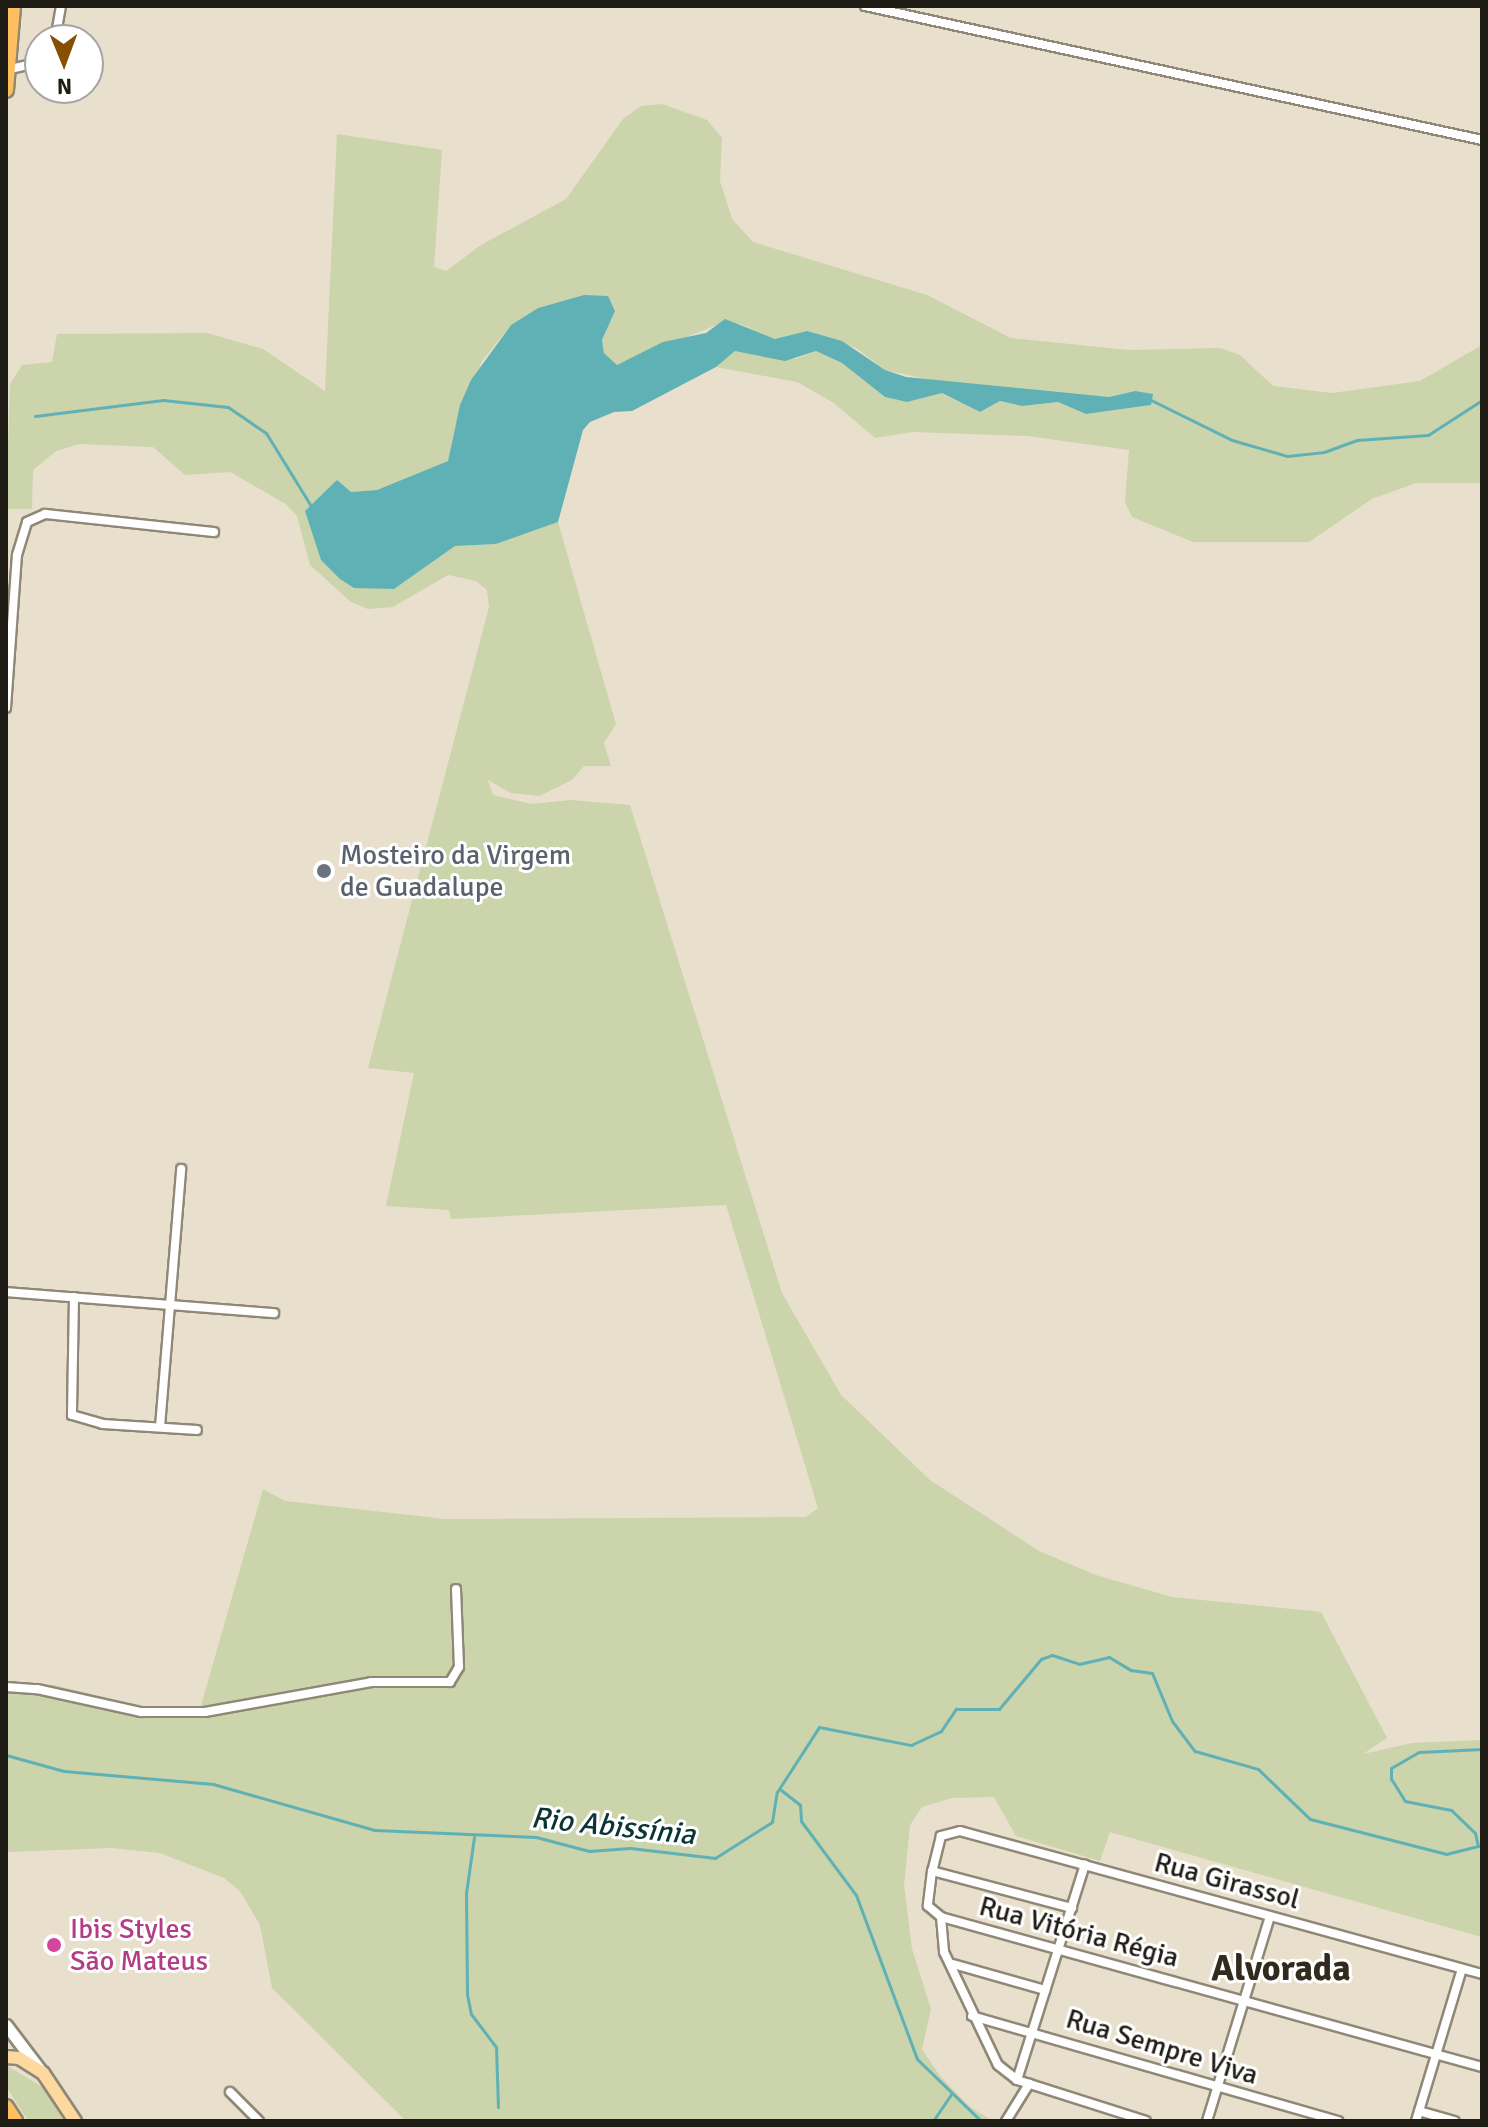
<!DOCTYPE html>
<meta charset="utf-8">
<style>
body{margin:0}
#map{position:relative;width:1488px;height:2127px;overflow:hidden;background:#e8e0cd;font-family:Signika,sans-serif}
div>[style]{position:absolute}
.green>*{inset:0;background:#cbd4aa}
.water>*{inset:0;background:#5fb1b5}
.stream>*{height:3px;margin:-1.5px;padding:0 1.5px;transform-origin:1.5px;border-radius:1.5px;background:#5fb1b5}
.roads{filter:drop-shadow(2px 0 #8f8877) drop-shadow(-2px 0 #8f8877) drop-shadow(0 2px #8f8877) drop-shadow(0 -2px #8f8877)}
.street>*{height:8px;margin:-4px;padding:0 4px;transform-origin:4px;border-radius:4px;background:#fff}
.secondary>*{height:11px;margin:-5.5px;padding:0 5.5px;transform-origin:5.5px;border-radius:5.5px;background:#fff}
.primary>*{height:12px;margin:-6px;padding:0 6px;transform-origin:6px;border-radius:6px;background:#fed99f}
.highway>*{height:14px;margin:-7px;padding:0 7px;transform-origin:7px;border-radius:7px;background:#febf5f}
.dots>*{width:22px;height:22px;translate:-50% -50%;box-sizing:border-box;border:4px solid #fff;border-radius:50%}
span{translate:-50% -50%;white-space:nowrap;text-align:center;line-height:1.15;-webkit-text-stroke:6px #fff;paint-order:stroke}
.worship-label{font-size:28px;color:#5b616d}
.left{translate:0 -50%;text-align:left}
.street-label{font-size:28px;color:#1f1c15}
.hotel-label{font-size:28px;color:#b23c85}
.water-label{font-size:30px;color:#0b3436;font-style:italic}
.district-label{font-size:36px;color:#322b1d;font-weight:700}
.frame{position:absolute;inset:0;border:8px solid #1f1c15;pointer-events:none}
.north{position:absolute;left:24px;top:24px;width:80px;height:80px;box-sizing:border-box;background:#fff;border:2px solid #a5a4a1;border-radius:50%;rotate:179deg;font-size:22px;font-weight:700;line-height:32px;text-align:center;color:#1f1c15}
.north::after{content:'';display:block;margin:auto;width:28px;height:36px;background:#874f01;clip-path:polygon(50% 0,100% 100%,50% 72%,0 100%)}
</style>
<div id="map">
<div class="green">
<i style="clip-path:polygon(662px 104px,707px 120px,722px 138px,720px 181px,732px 219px,753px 242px,927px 295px,1011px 338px,1129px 350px,1220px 348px,1240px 355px,1273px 386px,1332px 393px,1420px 381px,1482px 345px,1482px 483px,1416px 483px,1372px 499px,1309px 542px,1193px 542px,1132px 517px,1125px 502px,1129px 450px,1027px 436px,913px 432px,875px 438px,834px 403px,797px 382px,716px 367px,735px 351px,795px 359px,816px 351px,842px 363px,885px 397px,907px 402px,941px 393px,980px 412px,1000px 401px,1022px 406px,1058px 402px,1086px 414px,1151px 405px,1135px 391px,1109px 397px,958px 386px,885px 370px,856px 348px,807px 331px,775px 339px,740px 324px,714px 326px,617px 365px,604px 353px,602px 340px,615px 310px,609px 301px,584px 295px,538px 308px,511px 325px,482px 361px,456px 423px,448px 461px,377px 490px,351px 492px,337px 481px,313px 506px,402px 583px,455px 546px,496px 544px,558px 522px,616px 724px,604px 743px,611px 766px,584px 766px,572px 780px,539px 796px,511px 793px,488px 780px,493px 795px,532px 804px,571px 800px,630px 805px,782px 1293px,841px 1395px,930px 1480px,1039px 1551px,1096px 1575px,1172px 1597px,1321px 1612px,1387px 1738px,1363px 1754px,1412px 1743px,1482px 1740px,1482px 1937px,1110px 1832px,1100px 1861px,1016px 1836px,994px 1797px,952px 1798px,922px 1807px,910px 1825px,904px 1885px,912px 1949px,931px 2009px,922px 2049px,940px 2076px,970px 2107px,993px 2121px,406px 2121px,272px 1988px,260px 1925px,240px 1891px,224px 1878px,160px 1853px,112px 1848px,6px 1852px,6px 1684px,54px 1685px,149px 1708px,200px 1709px,263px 1489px,285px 1501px,445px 1519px,806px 1517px,818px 1508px,726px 1205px,451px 1219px,449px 1210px,386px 1206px,414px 1073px,368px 1068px,489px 607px,487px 590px,476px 581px,448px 575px,393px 607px,368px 609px,351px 602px,310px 565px,297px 516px,286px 504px,230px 472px,185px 475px,153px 447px,79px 444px,56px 451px,33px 470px,32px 509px,6px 509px,10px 384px,22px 365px,52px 362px,57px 334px,207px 333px,263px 349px,325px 391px,337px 134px,442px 150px,434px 267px,446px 271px,481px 245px,566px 199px,623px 119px,641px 106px)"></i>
<i style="clip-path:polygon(6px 2065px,41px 2086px,66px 2121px,28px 2121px,6px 2086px)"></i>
</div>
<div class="water">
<i style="clip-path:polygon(584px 295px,608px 296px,615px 311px,602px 340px,604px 353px,617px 365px,663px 342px,706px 333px,725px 319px,775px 339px,807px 331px,842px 341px,885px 370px,906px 377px,1109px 397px,1135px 391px,1153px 394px,1151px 405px,1086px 414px,1058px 402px,1022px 406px,1000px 401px,980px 412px,942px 393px,907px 402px,885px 397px,842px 363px,816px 351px,785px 361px,735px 351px,716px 367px,632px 411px,614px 412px,590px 422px,583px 430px,558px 522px,496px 544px,455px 546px,394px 589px,354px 588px,340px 579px,321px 560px,305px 511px,337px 480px,351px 492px,377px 490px,448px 461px,460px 405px,471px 380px,511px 325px,538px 308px)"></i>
</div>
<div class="stream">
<i style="left:1151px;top:400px;width:90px;rotate:26.3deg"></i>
<i style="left:1232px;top:440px;width:57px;rotate:16.2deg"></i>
<i style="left:1287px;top:456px;width:37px;rotate:-6deg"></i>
<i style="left:1324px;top:452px;width:35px;rotate:-20deg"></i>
<i style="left:1357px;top:440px;width:71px;rotate:-4deg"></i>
<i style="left:1428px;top:435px;width:64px;rotate:-32.9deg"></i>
<i style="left:35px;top:416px;width:129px;rotate:-7.1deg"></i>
<i style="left:163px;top:400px;width:65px;rotate:6.1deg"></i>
<i style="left:228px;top:407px;width:46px;rotate:34.4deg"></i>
<i style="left:266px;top:433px;width:89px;rotate:58.3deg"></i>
<i style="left:6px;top:1755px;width:60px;rotate:15.4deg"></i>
<i style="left:64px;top:1771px;width:150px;rotate:5deg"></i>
<i style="left:213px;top:1784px;width:168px;rotate:15.9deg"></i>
<i style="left:375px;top:1830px;width:161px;rotate:2.5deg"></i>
<i style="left:536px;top:1837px;width:55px;rotate:14.8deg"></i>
<i style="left:589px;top:1851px;width:41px;rotate:-4.2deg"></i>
<i style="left:630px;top:1848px;width:86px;rotate:6.7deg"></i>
<i style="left:715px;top:1858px;width:67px;rotate:-32.3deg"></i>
<i style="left:772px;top:1822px;width:30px;rotate:-81deg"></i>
<i style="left:777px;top:1792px;width:77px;rotate:-57.1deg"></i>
<i style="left:819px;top:1727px;width:94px;rotate:11.1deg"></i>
<i style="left:911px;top:1745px;width:33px;rotate:-25deg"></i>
<i style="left:941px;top:1731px;width:27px;rotate:-56deg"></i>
<i style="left:956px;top:1709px;width:43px"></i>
<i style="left:999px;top:1709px;width:65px;rotate:-50deg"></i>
<i style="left:1041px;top:1659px;width:12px;rotate:-20deg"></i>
<i style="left:1052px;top:1655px;width:28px;rotate:18deg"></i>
<i style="left:1079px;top:1664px;width:31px;rotate:-13deg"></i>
<i style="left:1109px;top:1657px;width:26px;rotate:31deg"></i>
<i style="left:1131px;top:1670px;width:21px;rotate:8deg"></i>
<i style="left:1152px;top:1673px;width:52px;rotate:67.4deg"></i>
<i style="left:1172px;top:1721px;width:38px;rotate:53deg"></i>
<i style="left:1195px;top:1751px;width:66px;rotate:15.9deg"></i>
<i style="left:1258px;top:1769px;width:72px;rotate:43.9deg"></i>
<i style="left:1310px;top:1819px;width:140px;rotate:14.4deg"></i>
<i style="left:1446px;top:1854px;width:33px;rotate:-14deg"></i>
<i style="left:1478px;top:1846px;width:13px;rotate:-103deg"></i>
<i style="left:1475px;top:1833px;width:33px;rotate:-136deg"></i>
<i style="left:1451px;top:1810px;width:47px;rotate:-168.9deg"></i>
<i style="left:1405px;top:1801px;width:26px;rotate:-122deg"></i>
<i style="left:1391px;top:1779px;width:11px;rotate:-90deg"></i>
<i style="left:1391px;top:1768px;width:32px;rotate:-30deg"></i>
<i style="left:1419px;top:1752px;width:63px;rotate:-2.7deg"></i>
<i style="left:781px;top:1790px;width:24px;rotate:38deg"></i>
<i style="left:800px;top:1805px;width:16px;rotate:86deg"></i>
<i style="left:801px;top:1821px;width:92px;rotate:53.4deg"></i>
<i style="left:856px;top:1895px;width:175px;rotate:69.6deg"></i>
<i style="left:917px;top:2059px;width:89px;rotate:44.1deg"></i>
<i style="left:474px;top:1837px;width:57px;rotate:98.1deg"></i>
<i style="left:466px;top:1893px;width:101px;rotate:89.4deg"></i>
<i style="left:467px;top:1994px;width:20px;rotate:79deg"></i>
<i style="left:471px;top:2014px;width:41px;rotate:52.9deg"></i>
<i style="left:496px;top:2047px;width:60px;rotate:88.1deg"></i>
<i style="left:933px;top:2121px;width:32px;rotate:-56deg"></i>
</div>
<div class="roads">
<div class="street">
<i style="left:865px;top:6px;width:631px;rotate:12.25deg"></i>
<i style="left:55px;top:40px;width:35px;rotate:-80deg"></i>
<i style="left:6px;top:70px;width:35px;rotate:-13deg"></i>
<i style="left:6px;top:708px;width:153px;rotate:-85.9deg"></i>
<i style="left:17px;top:555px;width:34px;rotate:-73deg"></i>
<i style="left:27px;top:522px;width:20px;rotate:-24deg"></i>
<i style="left:45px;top:514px;width:170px;rotate:6.1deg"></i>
<i style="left:6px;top:1292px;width:269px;rotate:4.5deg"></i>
<i style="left:74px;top:1297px;width:118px;rotate:91deg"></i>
<i style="left:72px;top:1415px;width:32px;rotate:16deg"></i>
<i style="left:103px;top:1424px;width:94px;rotate:3.7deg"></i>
<i style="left:160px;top:1427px;width:259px;rotate:-85.3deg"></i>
<i style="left:6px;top:1687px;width:31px;rotate:4deg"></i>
<i style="left:37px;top:1689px;width:107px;rotate:12.5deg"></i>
<i style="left:141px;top:1712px;width:64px"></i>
<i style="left:205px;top:1712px;width:169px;rotate:-10.2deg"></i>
<i style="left:371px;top:1682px;width:79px"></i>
<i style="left:450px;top:1682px;width:17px;rotate:-59deg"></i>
<i style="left:459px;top:1667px;width:78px;rotate:-92.2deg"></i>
<i style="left:932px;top:1871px;width:145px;rotate:14.8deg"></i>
<i style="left:941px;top:1917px;width:35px;rotate:85deg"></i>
<i style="left:944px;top:1952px;width:125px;rotate:64.5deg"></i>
<i style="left:998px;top:2065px;width:24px;rotate:38deg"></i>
<i style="left:1017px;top:2080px;width:135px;rotate:17.6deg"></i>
<i style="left:953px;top:1964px;width:96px;rotate:15.8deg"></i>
<i style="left:1482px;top:1974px;width:541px;rotate:-164.68deg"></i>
<i style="left:960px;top:1831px;width:20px;rotate:165deg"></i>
<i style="left:941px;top:1836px;width:36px;rotate:104deg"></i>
<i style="left:932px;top:1871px;width:35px;rotate:97deg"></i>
<i style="left:928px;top:1906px;width:17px;rotate:40deg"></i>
<i style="left:941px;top:1917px;width:561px;rotate:15.5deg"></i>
<i style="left:972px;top:2016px;width:381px;rotate:16deg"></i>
<i style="left:1017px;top:2080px;width:226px;rotate:-72.5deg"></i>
<i style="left:230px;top:2092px;width:41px;rotate:45deg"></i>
<i style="left:1419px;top:2111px;width:37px;rotate:16deg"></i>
<i style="left:1006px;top:2121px;width:44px;rotate:-58.1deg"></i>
<i style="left:1207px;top:2121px;width:214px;rotate:-72.9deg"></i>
<i style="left:1416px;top:2121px;width:159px;rotate:-73.2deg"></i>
</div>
<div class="secondary">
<i style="left:6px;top:2025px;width:56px;rotate:52.9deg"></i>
</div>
<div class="primary">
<i style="left:6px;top:2057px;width:13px;rotate:4deg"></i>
<i style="left:19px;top:2058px;width:28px;rotate:32deg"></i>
<i style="left:43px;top:2073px;width:58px;rotate:56.3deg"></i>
</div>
<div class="highway">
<i style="left:6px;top:90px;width:84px;rotate:-85.2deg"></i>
<i style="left:6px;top:2107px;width:17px;rotate:57deg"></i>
</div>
</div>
<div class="dots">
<i style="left:324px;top:871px;background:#6b7280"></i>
<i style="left:54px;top:1945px;background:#d1479c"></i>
</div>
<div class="worship-label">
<span class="left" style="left:340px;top:871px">Mosteiro da Virgem<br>de Guadalupe</span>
</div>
<div class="street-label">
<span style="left:1227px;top:1881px;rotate:15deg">Rua Girassol</span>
<span style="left:1079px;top:1932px;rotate:15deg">Rua Vitória Régia</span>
<span style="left:1162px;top:2047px;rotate:17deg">Rua Sempre Viva</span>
</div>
<div class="hotel-label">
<span class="left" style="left:70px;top:1945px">Ibis Styles<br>São Mateus</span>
</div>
<div class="water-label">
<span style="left:613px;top:1827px;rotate:6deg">Rio Abissínia</span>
</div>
<div class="district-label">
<span style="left:1281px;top:1969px">Alvorada</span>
</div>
<div class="frame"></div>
<div class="north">N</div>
</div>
